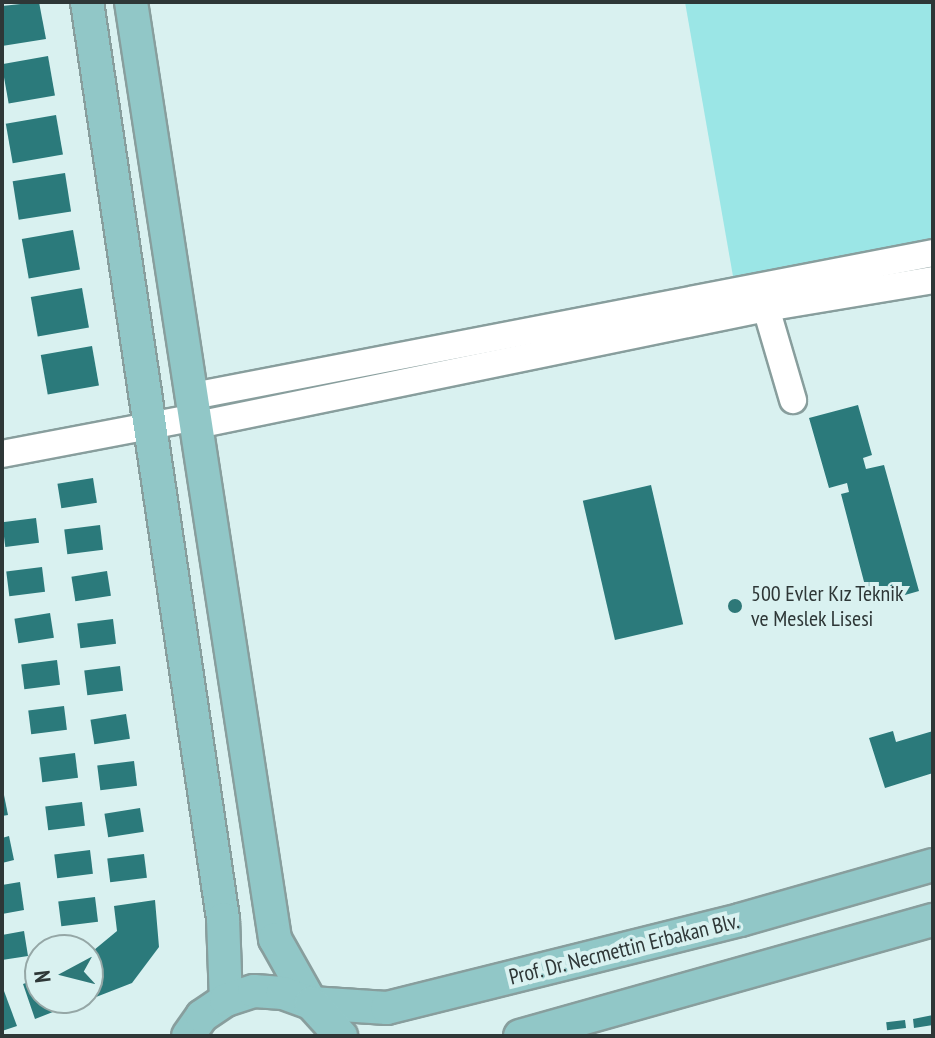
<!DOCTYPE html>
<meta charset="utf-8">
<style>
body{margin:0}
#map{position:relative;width:935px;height:1038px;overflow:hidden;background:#d9f1f0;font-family:"PT Sans Narrow",sans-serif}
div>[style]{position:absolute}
.green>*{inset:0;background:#9be6e6}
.building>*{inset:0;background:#2b7a7b;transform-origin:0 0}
.roads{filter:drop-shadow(2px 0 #889e9d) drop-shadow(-2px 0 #889e9d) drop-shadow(0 2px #889e9d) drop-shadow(0 -2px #889e9d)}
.minor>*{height:26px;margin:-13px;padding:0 13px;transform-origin:13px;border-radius:13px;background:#fff}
.major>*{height:32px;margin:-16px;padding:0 16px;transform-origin:16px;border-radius:16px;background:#91c7c7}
.dots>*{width:22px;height:22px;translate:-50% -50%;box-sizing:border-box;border:4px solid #d9f1f0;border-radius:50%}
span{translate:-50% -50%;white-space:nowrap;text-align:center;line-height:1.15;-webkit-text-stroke:8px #d9f1f0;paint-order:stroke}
.poi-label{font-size:22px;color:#2e3737}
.left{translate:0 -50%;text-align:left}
.street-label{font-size:22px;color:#2e3737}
.frame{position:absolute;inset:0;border:4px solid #2e3737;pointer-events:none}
.north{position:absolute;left:24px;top:934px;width:80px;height:80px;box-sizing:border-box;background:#d9f1f0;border:2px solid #95a7a6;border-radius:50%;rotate:263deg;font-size:22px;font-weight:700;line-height:32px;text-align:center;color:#2e3737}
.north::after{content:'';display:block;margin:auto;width:28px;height:36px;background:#2e7878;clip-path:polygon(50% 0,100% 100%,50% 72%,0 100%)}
</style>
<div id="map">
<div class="green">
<i style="clip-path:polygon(685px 2px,933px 2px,933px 241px,734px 282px)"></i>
</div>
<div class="building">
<i style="clip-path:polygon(39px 2px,46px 39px,2px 46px,2px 6px)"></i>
<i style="left:48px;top:56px;width:40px;height:47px;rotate:80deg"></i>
<i style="left:56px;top:115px;width:40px;height:51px;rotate:80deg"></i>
<i style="left:65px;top:173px;width:39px;height:53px;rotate:81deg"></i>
<i style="left:73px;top:230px;width:40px;height:52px;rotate:80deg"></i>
<i style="left:82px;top:288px;width:40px;height:52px;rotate:80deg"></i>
<i style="left:92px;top:346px;width:40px;height:52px;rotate:80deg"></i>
<i style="clip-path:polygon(858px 405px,872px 455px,863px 458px,866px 469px,884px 465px,919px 591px,898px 597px,896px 589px,868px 597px,841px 494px,849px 492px,847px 483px,829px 488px,809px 418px)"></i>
<i style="left:93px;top:478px;width:25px;height:36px;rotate:81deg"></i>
<i style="left:651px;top:485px;width:143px;height:70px;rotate:77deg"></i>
<i style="left:36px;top:518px;width:25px;height:34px;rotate:83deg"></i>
<i style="left:100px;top:525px;width:25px;height:36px;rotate:83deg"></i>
<i style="left:42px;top:567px;width:25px;height:36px;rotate:83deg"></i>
<i style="left:107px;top:571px;width:25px;height:36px;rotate:81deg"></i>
<i style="left:50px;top:613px;width:25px;height:36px;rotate:81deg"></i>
<i style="left:113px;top:619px;width:25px;height:36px;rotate:83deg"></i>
<i style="left:57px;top:660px;width:25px;height:36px;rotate:83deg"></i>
<i style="left:120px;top:666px;width:25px;height:36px;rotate:83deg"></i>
<i style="left:64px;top:706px;width:24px;height:36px;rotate:83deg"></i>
<i style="left:126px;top:714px;width:25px;height:36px;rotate:81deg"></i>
<i style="clip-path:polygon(893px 731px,896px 742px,933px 731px,933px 773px,885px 788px,869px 738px)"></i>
<i style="left:75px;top:753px;width:25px;height:36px;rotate:83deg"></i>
<i style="left:134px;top:761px;width:25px;height:37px;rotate:83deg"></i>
<i style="clip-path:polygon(2px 785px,8px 815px,2px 816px)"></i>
<i style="left:82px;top:802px;width:24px;height:37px;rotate:83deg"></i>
<i style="left:140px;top:808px;width:24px;height:36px;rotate:81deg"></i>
<i style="clip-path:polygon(9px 836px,14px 860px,2px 863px,2px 838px)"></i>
<i style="left:90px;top:850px;width:24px;height:36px;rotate:83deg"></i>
<i style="left:144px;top:854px;width:24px;height:37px;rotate:83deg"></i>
<i style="clip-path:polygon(20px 882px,24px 910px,2px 914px,2px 885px)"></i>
<i style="left:95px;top:897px;width:25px;height:37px;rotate:83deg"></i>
<i style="clip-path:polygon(155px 900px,159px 947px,132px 983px,78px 1004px,76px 998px,88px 998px,88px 955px,117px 931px,114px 906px)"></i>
<i style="clip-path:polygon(24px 931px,28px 956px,2px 960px,2px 935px)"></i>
<i style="clip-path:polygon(40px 978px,40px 998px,54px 998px,58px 1010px,35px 1019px,23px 984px)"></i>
<i style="clip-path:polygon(4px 991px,17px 1026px,2px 1031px,2px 992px)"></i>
<i style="clip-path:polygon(933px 1015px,933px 1025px,914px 1028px,913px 1019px)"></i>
<i style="left:905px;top:1020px;width:8px;height:19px;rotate:83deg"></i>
</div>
<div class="roads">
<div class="minor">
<i style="left:766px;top:308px;width:96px;rotate:73.6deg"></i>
<i style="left:193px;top:396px;width:754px;rotate:-10.94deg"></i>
<i style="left:197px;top:425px;width:581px;rotate:-11.62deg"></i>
<i style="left:766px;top:308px;width:169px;rotate:-9.5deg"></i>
<i style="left:2px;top:454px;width:197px;rotate:-10.8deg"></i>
</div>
<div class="major">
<i style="left:87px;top:2px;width:927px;rotate:81.56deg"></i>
<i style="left:223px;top:919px;width:81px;rotate:87.9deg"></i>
<i style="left:131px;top:2px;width:948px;rotate:81.26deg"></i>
<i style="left:275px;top:939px;width:73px;rotate:60.6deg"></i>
<i style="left:311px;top:1003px;width:76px;rotate:3.8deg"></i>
<i style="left:387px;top:1008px;width:364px;rotate:-14deg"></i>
<i style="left:740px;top:920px;width:201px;rotate:-15.9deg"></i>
<i style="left:188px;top:1036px;width:24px;rotate:-55deg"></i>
<i style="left:202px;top:1016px;width:29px;rotate:-34deg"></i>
<i style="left:226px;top:1000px;width:29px;rotate:-18deg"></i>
<i style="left:254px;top:991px;width:29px;rotate:4deg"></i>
<i style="left:283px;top:993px;width:30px;rotate:20deg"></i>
<i style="left:311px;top:1003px;width:45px;rotate:47.7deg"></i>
<i style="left:520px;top:1036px;width:429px;rotate:-15.7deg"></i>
</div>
</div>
<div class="dots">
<i style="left:735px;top:606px;background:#2e7878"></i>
</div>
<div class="poi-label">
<span class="left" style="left:751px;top:606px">500 Evler Kız Teknik<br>ve Meslek Lisesi</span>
</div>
<div class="street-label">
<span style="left:624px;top:949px;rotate:-14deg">Prof. Dr. Necmettin Erbakan Blv.</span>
</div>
<div class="frame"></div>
<div class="north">N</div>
</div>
